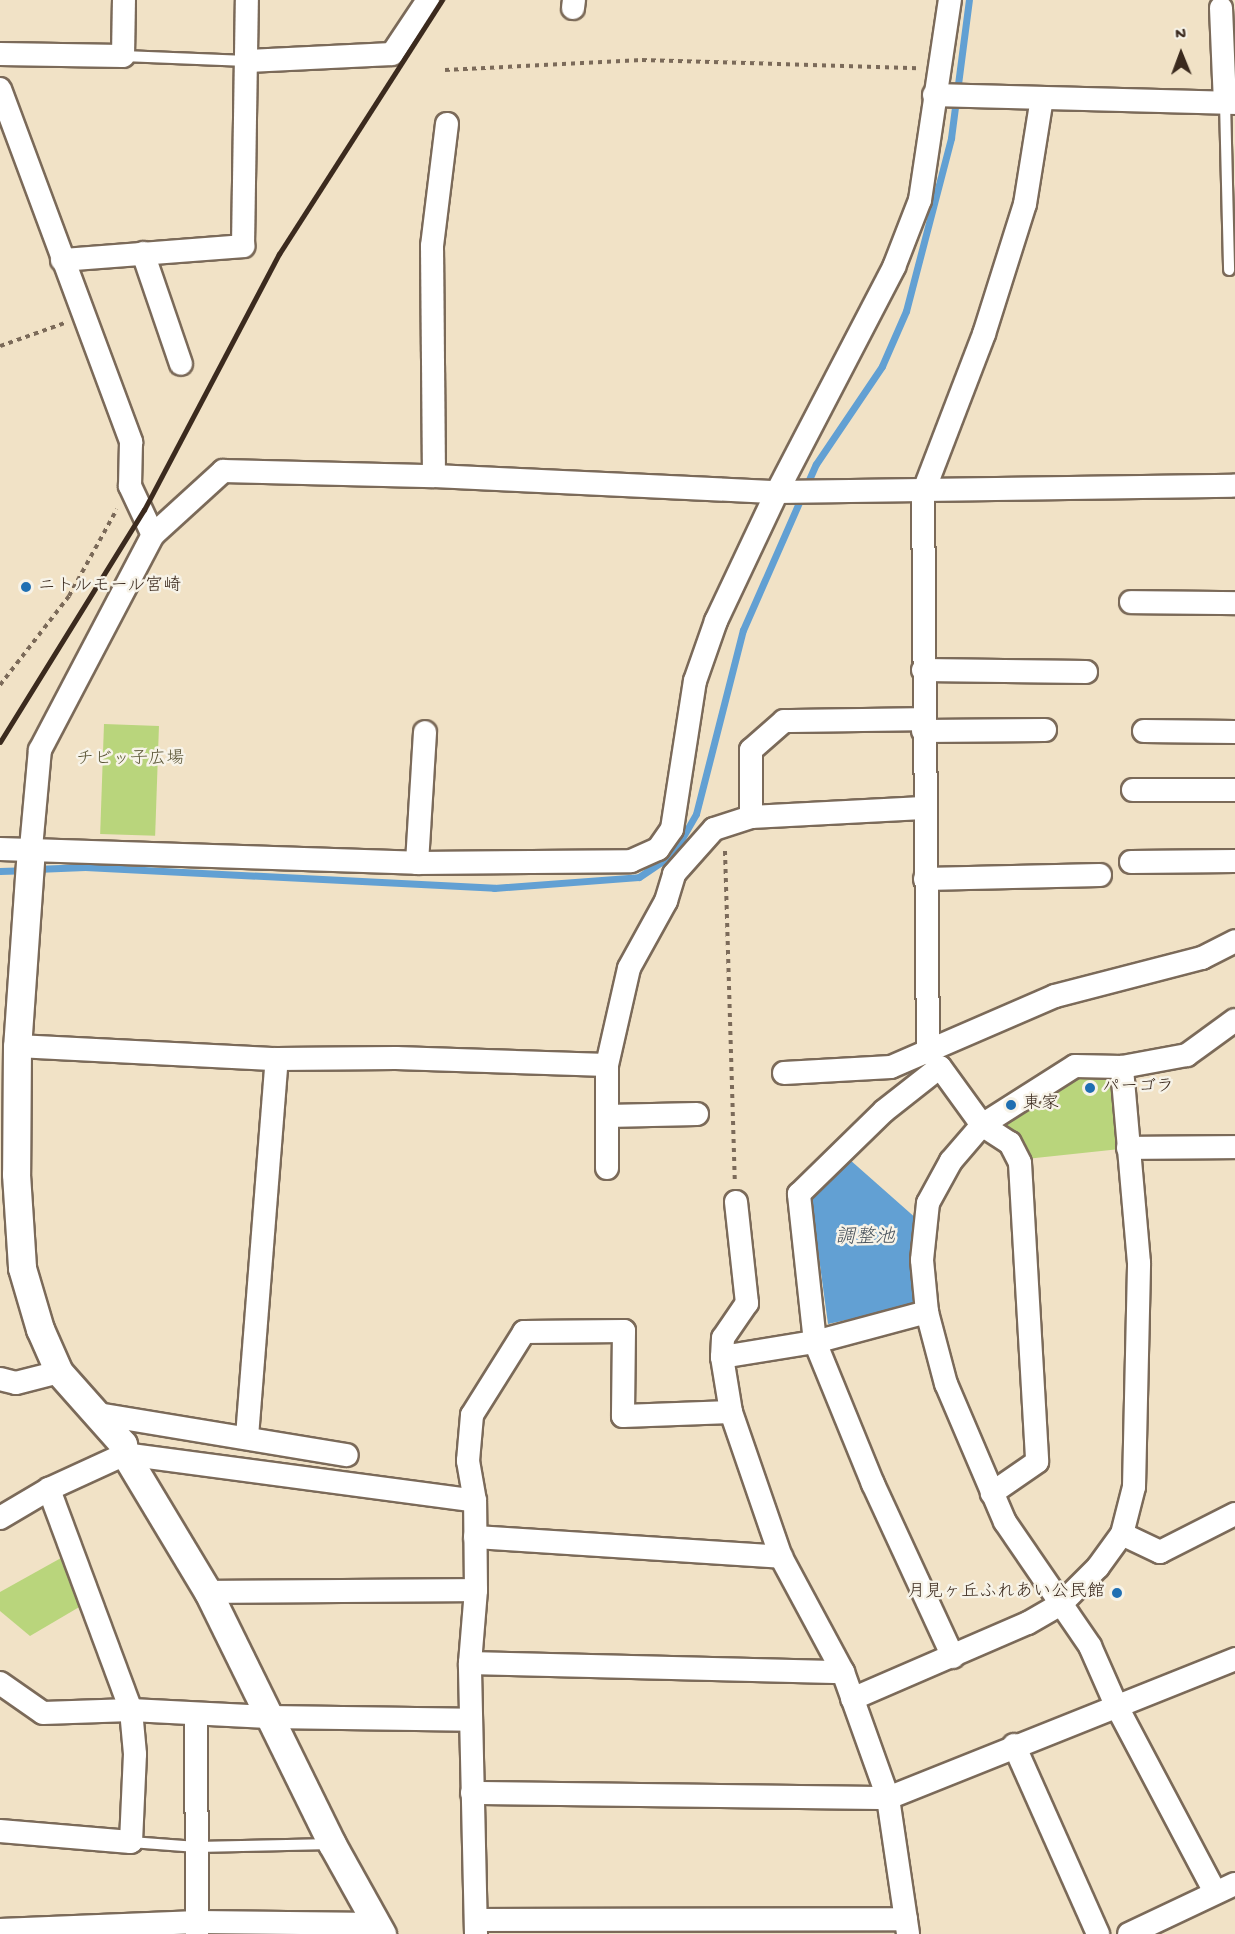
<!DOCTYPE html>
<meta charset="utf-8">
<style>
body{margin:0}
#map{position:relative;width:1235px;height:1934px;overflow:hidden;background:#f1e2c6;font-family:"Gochi Hand","Klee One",sans-serif}
div>[style]{position:absolute}
.green>*{inset:0;background:#b9d57c;transform-origin:0 0}
.water>*{inset:0;background:#62a0d3}
.stream>*{height:7px;margin:-3.5px;padding:0 3.5px;transform-origin:3.5px;border-radius:3.5px;background:#62a0d3}
.path>*{height:4px;margin-top:-2px;transform-origin:0;background:repeating-linear-gradient(90deg,#7b6a59 0 4.5px,transparent 0 9px)}
.roads{filter:drop-shadow(2px 0 #7b6a59) drop-shadow(-2px 0 #7b6a59) drop-shadow(0 2px #7b6a59) drop-shadow(0 -2px #7b6a59)}
.service>*{height:10px;margin:-5px;padding:0 5px;transform-origin:5px;border-radius:5px;background:#fff}
.minor>*{height:22px;margin:-11px;padding:0 11px;transform-origin:11px;border-radius:11px;background:#fff}
.tertiary>*{height:27px;margin:-13.5px;padding:0 13.5px;transform-origin:13.5px;border-radius:13.5px;background:#fff}
.rail>*{height:4.5px;margin:-2.25px;padding:0 2.25px;transform-origin:2.25px;border-radius:2.25px;background:#3b2a1e}
.dots>*{width:16px;height:16px;translate:-50% -50%;box-sizing:border-box;border:3px solid #f7f3e8;border-radius:50%}
span{translate:-50% -50%;white-space:nowrap;text-align:center;line-height:1.15;-webkit-text-stroke:5px #f7f3e8;paint-order:stroke}
.poi-label{font-size:18px;color:#3b2a1e}
.left{translate:0 -50%;text-align:left}
.right{translate:-100% -50%;text-align:right}
.park-label{font-size:18px;color:#5a5536}
.water-label{font-size:20px;color:#49535d;font-style:italic}
.north{position:absolute;left:1151px;top:24px;width:60px;height:60px;-webkit-text-stroke:4px #f7f3e8;paint-order:stroke;rotate:359deg;font-size:16px;font-weight:700;line-height:24px;text-align:center;color:#3b2a1e}
.north::after{content:'';display:block;margin:auto;width:21px;height:27px;background:#3b2a1e;clip-path:polygon(50% 0,100% 100%,50% 72%,0 100%)}
</style>
<div id="map">
<div class="green">
<i style="left:104px;top:724px;width:55px;height:110px;rotate:2deg"></i>
<i style="clip-path:polygon(1083px 1069px,1113px 1069px,1120px 1149px,1026px 1159px,1021px 1145px,999px 1116px)"></i>
<i style="clip-path:polygon(61px 1558px,81px 1606px,30px 1636px,0 1611px,0 1592px)"></i>
</div>
<div class="water">
<i style="clip-path:polygon(849px 1159px,918px 1220px,912px 1249px,915px 1305px,828px 1324px,811px 1199px)"></i>
</div>
<div class="stream">
<i style="left:36px;top:869px;width:49px;rotate:-2.3deg"></i>
<i style="left:85px;top:867px;width:410px;rotate:2.9deg"></i>
<i style="left:494px;top:888px;width:145px;rotate:-4.3deg"></i>
<i style="left:639px;top:877px;width:41px;rotate:-34.1deg"></i>
<i style="left:673px;top:854px;width:46px;rotate:-60.1deg"></i>
<i style="left:696px;top:814px;width:190px;rotate:-75.7deg"></i>
<i style="left:743px;top:630px;width:181px;rotate:-66.3deg"></i>
<i style="left:816px;top:464px;width:118px;rotate:-56deg"></i>
<i style="left:882px;top:366px;width:60px;rotate:-66.4deg"></i>
<i style="left:906px;top:311px;width:179px;rotate:-75.4deg"></i>
<i style="left:951px;top:138px;width:139px;rotate:-82.6deg"></i>
<i style="left:0;top:871px;width:24px;rotate:-2deg"></i>
</div>
<div class="path">
<i style="left:445px;top:70px;width:197px;rotate:-2.9deg"></i>
<i style="left:642px;top:60px;width:276px;rotate:1.7deg"></i>
<i style="left:0;top:346px;width:69px;rotate:-19.5deg"></i>
<i style="left:0;top:685px;width:113px;rotate:-52.2deg"></i>
<i style="left:69px;top:596px;width:99px;rotate:-61.1deg"></i>
<i style="left:725px;top:851px;width:331px;rotate:88.3deg"></i>
</div>
<div class="roads">
<div class="service">
<i style="left:123px;top:56px;width:124px;rotate:2.3deg"></i>
<i style="left:1225px;top:102px;width:168px;rotate:88.6deg"></i>
<i style="left:131px;top:1842px;width:66px;rotate:4.3deg"></i>
<i style="left:197px;top:1847px;width:135px;rotate:-1.3deg"></i>
</div>
<div class="minor">
<i style="left:573px;top:8px;width:8px;rotate:-83deg"></i>
<i style="left:1221px;top:8px;width:94px;rotate:87.6deg"></i>
<i style="left:0;top:54px;width:123px;rotate:0.9deg"></i>
<i style="left:123px;top:56px;width:56px;rotate:-89deg"></i>
<i style="left:248px;top:61px;width:144px;rotate:-2.8deg"></i>
<i style="left:392px;top:54px;width:65px;rotate:-56.3deg"></i>
<i style="left:0;top:89px;width:377px;rotate:69.6deg"></i>
<i style="left:131px;top:442px;width:44px;rotate:91.3deg"></i>
<i style="left:130px;top:486px;width:54px;rotate:64.9deg"></i>
<i style="left:934px;top:95px;width:301px;rotate:1.5deg"></i>
<i style="left:143px;top:253px;width:117px;rotate:71.1deg"></i>
<i style="left:62px;top:260px;width:182px;rotate:-4.4deg"></i>
<i style="left:243px;top:246px;width:246px;rotate:-89.1deg"></i>
<i style="left:434px;top:476px;width:230px;rotate:-90.5deg"></i>
<i style="left:432px;top:246px;width:123px;rotate:-83deg"></i>
<i style="left:1131px;top:602px;width:104px;rotate:0.6deg"></i>
<i style="left:923px;top:670px;width:163px;rotate:0.7deg"></i>
<i style="left:923px;top:731px;width:122px;rotate:-0.5deg"></i>
<i style="left:1144px;top:731px;width:91px;rotate:0.6deg"></i>
<i style="left:1133px;top:790px;width:102px"></i>
<i style="left:751px;top:817px;width:67px;rotate:-90deg"></i>
<i style="left:751px;top:750px;width:44px;rotate:-41.3deg"></i>
<i style="left:784px;top:721px;width:139px;rotate:-0.8deg"></i>
<i style="left:31px;top:848px;width:98px;rotate:-84.8deg"></i>
<i style="left:40px;top:750px;width:243px;rotate:-62.3deg"></i>
<i style="left:153px;top:535px;width:95px;rotate:-42.4deg"></i>
<i style="left:223px;top:471px;width:211px;rotate:1.4deg"></i>
<i style="left:434px;top:476px;width:343px;rotate:2.7deg"></i>
<i style="left:777px;top:492px;width:458px;rotate:-0.8deg"></i>
<i style="left:0;top:849px;width:417px;rotate:1.9deg"></i>
<i style="left:417px;top:863px;width:214px;rotate:-0.5deg"></i>
<i style="left:631px;top:861px;width:30px;rotate:-24deg"></i>
<i style="left:658px;top:849px;width:24px;rotate:-55deg"></i>
<i style="left:672px;top:829px;width:150px;rotate:-81.2deg"></i>
<i style="left:695px;top:681px;width:64px;rotate:-70.7deg"></i>
<i style="left:716px;top:621px;width:143px;rotate:-64.7deg"></i>
<i style="left:777px;top:492px;width:254px;rotate:-62.5deg"></i>
<i style="left:894px;top:267px;width:72px;rotate:-68.8deg"></i>
<i style="left:920px;top:200px;width:202px;rotate:-81.5deg"></i>
<i style="left:1131px;top:862px;width:104px;rotate:-0.6deg"></i>
<i style="left:417px;top:863px;width:131px;rotate:-86.5deg"></i>
<i style="left:925px;top:879px;width:175px;rotate:-1.3deg"></i>
<i style="left:17px;top:1046px;width:260px;rotate:2.9deg"></i>
<i style="left:277px;top:1059px;width:119px;rotate:-0.5deg"></i>
<i style="left:396px;top:1058px;width:211px;rotate:1.9deg"></i>
<i style="left:928px;top:1053px;width:560px;rotate:-90.51deg"></i>
<i style="left:923px;top:493px;width:170px;rotate:-69deg"></i>
<i style="left:984px;top:334px;width:136px;rotate:-72.5deg"></i>
<i style="left:1025px;top:204px;width:107px;rotate:-80.9deg"></i>
<i style="left:784px;top:1073px;width:107px;rotate:-3.2deg"></i>
<i style="left:891px;top:1067px;width:179px;rotate:-23.4deg"></i>
<i style="left:1055px;top:996px;width:152px;rotate:-14.5deg"></i>
<i style="left:1202px;top:958px;width:37px;rotate:-27deg"></i>
<i style="left:607px;top:1116px;width:90px;rotate:-1.3deg"></i>
<i style="left:1128px;top:1148px;width:107px;rotate:-0.5deg"></i>
<i style="left:607px;top:1168px;width:103px;rotate:-90deg"></i>
<i style="left:607px;top:1065px;width:99px;rotate:-77.2deg"></i>
<i style="left:629px;top:968px;width:77px;rotate:-61.1deg"></i>
<i style="left:666px;top:901px;width:28px;rotate:-73deg"></i>
<i style="left:674px;top:874px;width:60px;rotate:-48.4deg"></i>
<i style="left:714px;top:829px;width:39px;rotate:-18deg"></i>
<i style="left:751px;top:817px;width:172px;rotate:-3deg"></i>
<i style="left:736px;top:1202px;width:102px;rotate:83.8deg"></i>
<i style="left:747px;top:1303px;width:42px;rotate:124.4deg"></i>
<i style="left:723px;top:1338px;width:19px;rotate:93deg"></i>
<i style="left:722px;top:1357px;width:56px;rotate:80.7deg"></i>
<i style="left:731px;top:1412px;width:153px;rotate:71deg"></i>
<i style="left:781px;top:1557px;width:131px;rotate:61.7deg"></i>
<i style="left:843px;top:1672px;width:134px;rotate:70.3deg"></i>
<i style="left:888px;top:1798px;width:137px;rotate:81.6deg"></i>
<i style="left:722px;top:1357px;width:94px;rotate:-9.2deg"></i>
<i style="left:815px;top:1342px;width:116px;rotate:-15deg"></i>
<i style="left:0;top:1379px;width:16px;rotate:14deg"></i>
<i style="left:16px;top:1383px;width:44px;rotate:-14.3deg"></i>
<i style="left:98px;top:1414px;width:252px;rotate:9.4deg"></i>
<i style="left:247px;top:1437px;width:379px;rotate:-85.5deg"></i>
<i style="left:0;top:1518px;width:57px;rotate:-30.6deg"></i>
<i style="left:49px;top:1489px;width:84px;rotate:-24.7deg"></i>
<i style="left:125px;top:1454px;width:353px;rotate:7.6deg"></i>
<i style="left:1122px;top:1534px;width:42px;rotate:25.3deg"></i>
<i style="left:1160px;top:1552px;width:84px;rotate:-26.9deg"></i>
<i style="left:475px;top:1537px;width:307px;rotate:3.7deg"></i>
<i style="left:208px;top:1592px;width:268px;rotate:-0.4deg"></i>
<i style="left:953px;top:1657px;width:191px;rotate:-114.8deg"></i>
<i style="left:873px;top:1484px;width:153px;rotate:-112.2deg"></i>
<i style="left:815px;top:1342px;width:149px;rotate:-96.2deg"></i>
<i style="left:799px;top:1194px;width:119px;rotate:-44.3deg"></i>
<i style="left:884px;top:1111px;width:71px;rotate:-38.2deg"></i>
<i style="left:940px;top:1067px;width:72px;rotate:54.1deg"></i>
<i style="left:982px;top:1125px;width:33px;rotate:33deg"></i>
<i style="left:1010px;top:1143px;width:22px;rotate:63deg"></i>
<i style="left:1020px;top:1163px;width:299px;rotate:86.7deg"></i>
<i style="left:1037px;top:1462px;width:55px;rotate:145.4deg"></i>
<i style="left:470px;top:1663px;width:373px;rotate:1.4deg"></i>
<i style="left:0;top:1683px;width:52px;rotate:34.9deg"></i>
<i style="left:43px;top:1713px;width:88px;rotate:-2deg"></i>
<i style="left:131px;top:1710px;width:137px;rotate:2.9deg"></i>
<i style="left:268px;top:1717px;width:203px;rotate:0.8deg"></i>
<i style="left:852px;top:1699px;width:192px;rotate:-23.4deg"></i>
<i style="left:1028px;top:1623px;width:39px;rotate:-30deg"></i>
<i style="left:1062px;top:1603px;width:51px;rotate:-45deg"></i>
<i style="left:1098px;top:1567px;width:41px;rotate:-54deg"></i>
<i style="left:1122px;top:1534px;width:49px;rotate:-75.7deg"></i>
<i style="left:1134px;top:1487px;width:224px;rotate:-88.7deg"></i>
<i style="left:1139px;top:1263px;width:197px;rotate:-95deg"></i>
<i style="left:196px;top:1715px;width:219px;rotate:89.7deg"></i>
<i style="left:1014px;top:1745px;width:207px;rotate:66deg"></i>
<i style="left:472px;top:1793px;width:416px;rotate:0.7deg"></i>
<i style="left:888px;top:1798px;width:374px;rotate:-21.8deg"></i>
<i style="left:0;top:1831px;width:131px;rotate:4.8deg"></i>
<i style="left:131px;top:1842px;width:88px;rotate:-87.4deg"></i>
<i style="left:135px;top:1754px;width:44px;rotate:-95.2deg"></i>
<i style="left:131px;top:1710px;width:236px;rotate:-110.4deg"></i>
<i style="left:1215px;top:1892px;width:212px;rotate:-117.9deg"></i>
<i style="left:1116px;top:1705px;width:64px;rotate:-113.8deg"></i>
<i style="left:1090px;top:1646px;width:150px;rotate:-124.4deg"></i>
<i style="left:1005px;top:1522px;width:150px;rotate:-113.1deg"></i>
<i style="left:946px;top:1384px;width:74px;rotate:-104.8deg"></i>
<i style="left:927px;top:1312px;width:52px;rotate:-95.5deg"></i>
<i style="left:922px;top:1260px;width:57px;rotate:-84deg"></i>
<i style="left:928px;top:1203px;width:48px;rotate:-61.3deg"></i>
<i style="left:951px;top:1161px;width:48px;rotate:-49.3deg"></i>
<i style="left:982px;top:1125px;width:110px;rotate:-32.4deg"></i>
<i style="left:1075px;top:1066px;width:47px;rotate:1.2deg"></i>
<i style="left:1122px;top:1067px;width:66px;rotate:-10.5deg"></i>
<i style="left:1187px;top:1055px;width:59px;rotate:-36.1deg"></i>
<i style="left:476px;top:1920px;width:430px;rotate:-0.1deg"></i>
<i style="left:0;top:1930px;width:198px;rotate:-2.3deg"></i>
<i style="left:198px;top:1922px;width:179px;rotate:0.6deg"></i>
<i style="left:476px;top:1934px;width:271px;rotate:-91.3deg"></i>
<i style="left:470px;top:1663px;width:73px;rotate:-85.3deg"></i>
<i style="left:476px;top:1590px;width:89px;rotate:-90.6deg"></i>
<i style="left:475px;top:1501px;width:41px;rotate:-99.9deg"></i>
<i style="left:468px;top:1461px;width:46px;rotate:-85deg"></i>
<i style="left:472px;top:1415px;width:98px;rotate:-57.9deg"></i>
<i style="left:524px;top:1332px;width:100px;rotate:-0.6deg"></i>
<i style="left:624px;top:1331px;width:85px;rotate:90.7deg"></i>
<i style="left:623px;top:1416px;width:108px;rotate:-2.1deg"></i>
<i style="left:1129px;top:1934px;width:117px;rotate:-25.3deg"></i>
</div>
<div class="tertiary">
<i style="left:31px;top:848px;width:198px;rotate:94deg"></i>
<i style="left:17px;top:1046px;width:128px;rotate:90.4deg"></i>
<i style="left:16px;top:1174px;width:94px;rotate:86.3deg"></i>
<i style="left:22px;top:1268px;width:64px;rotate:73.6deg"></i>
<i style="left:40px;top:1329px;width:47px;rotate:66.2deg"></i>
<i style="left:59px;top:1372px;width:96px;rotate:48.4deg"></i>
<i style="left:123px;top:1444px;width:10px;rotate:79deg"></i>
<i style="left:125px;top:1454px;width:161px;rotate:59deg"></i>
<i style="left:208px;top:1592px;width:281px;rotate:63.8deg"></i>
<i style="left:332px;top:1844px;width:103px;rotate:60.9deg"></i>
</div>
</div>
<div class="rail">
<i style="left:0;top:742px;width:273px;rotate:-58.2deg"></i>
<i style="left:144px;top:510px;width:289px;rotate:-62.2deg"></i>
<i style="left:279px;top:254px;width:302px;rotate:-57.3deg"></i>
</div>
<div class="dots">
<i style="left:26px;top:587px;background:#1f6fb2"></i>
<i style="left:1090px;top:1088px;background:#1f6fb2"></i>
<i style="left:1011px;top:1105px;background:#1f6fb2"></i>
<i style="left:1117px;top:1593px;background:#1f6fb2"></i>
</div>
<div class="poi-label">
<span class="left" style="left:38px;top:587px">ニトルモール宮崎</span>
<span class="left" style="left:1102px;top:1088px">パーゴラ</span>
<span class="left" style="left:1023px;top:1105px">東家</span>
<span class="right" style="left:1105px;top:1593px">月見ヶ丘ふれあい公民館</span>
</div>
<div class="park-label">
<span style="left:130px;top:760px">チビッ子広場</span>
</div>
<div class="water-label">
<span style="left:865px;top:1238px">調整池</span>
</div>
<div class="north">N</div>
</div>
